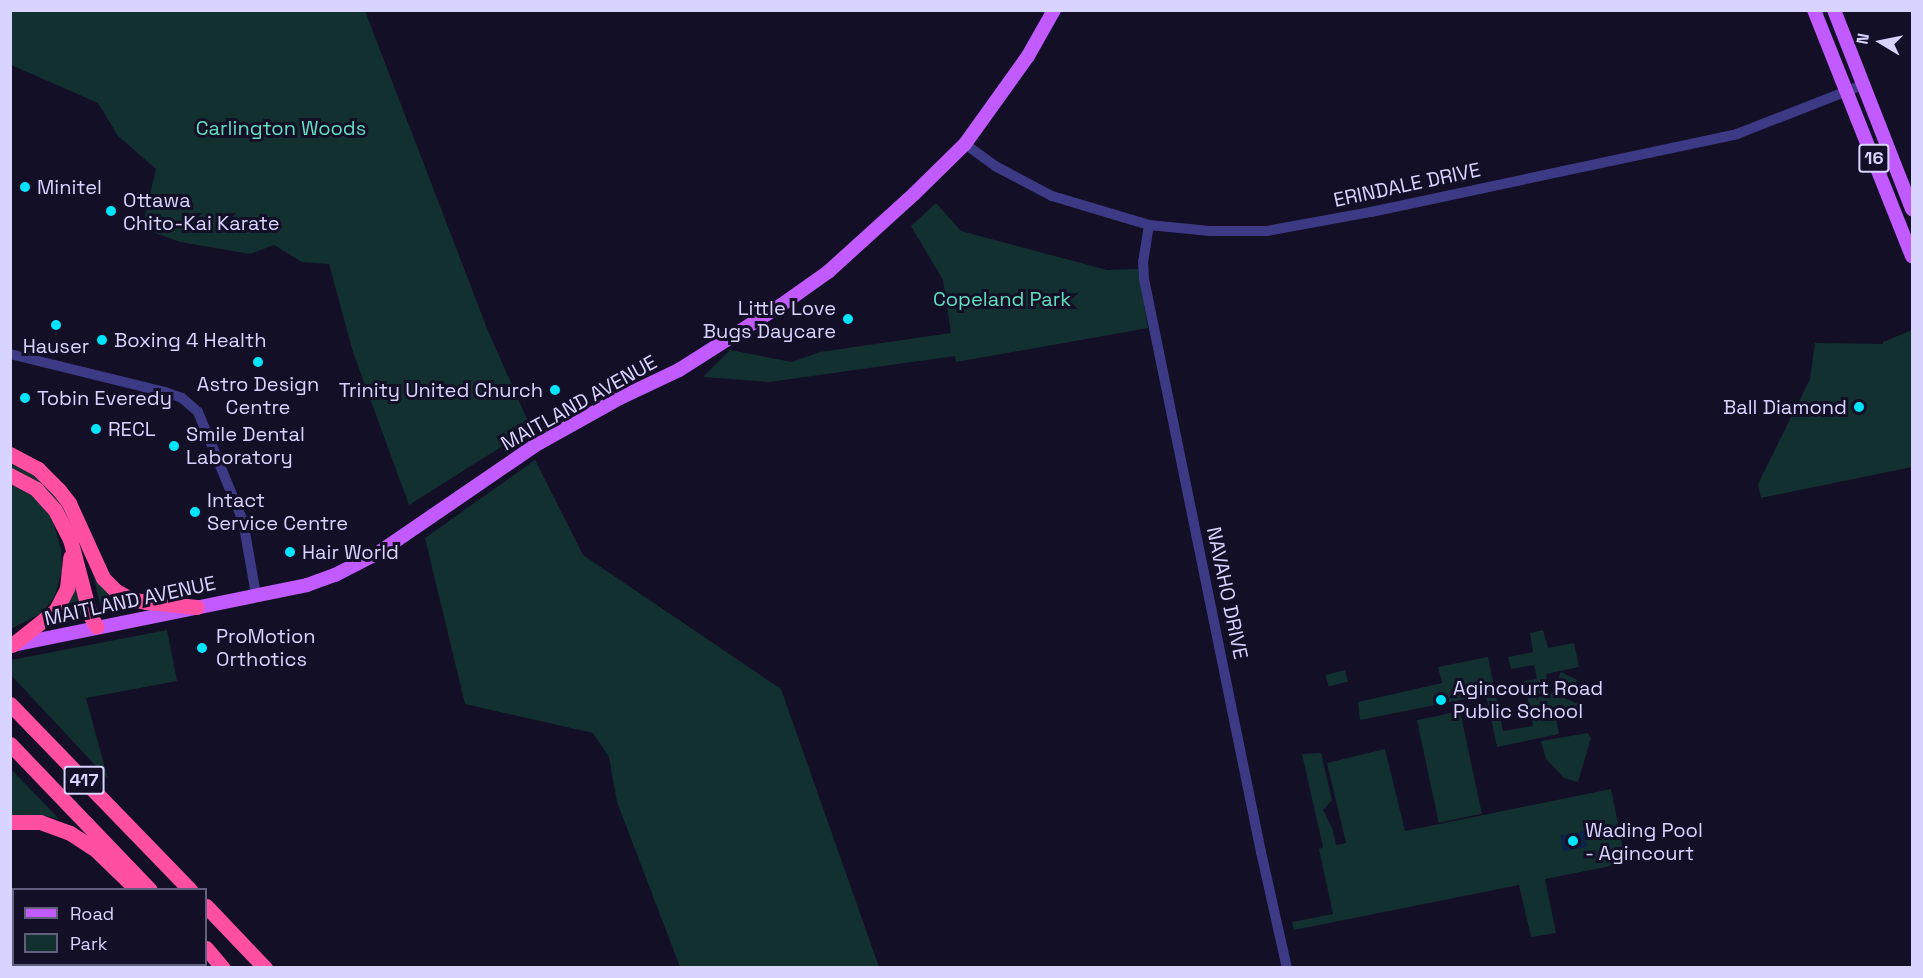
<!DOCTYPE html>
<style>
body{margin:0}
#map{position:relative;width:1923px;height:978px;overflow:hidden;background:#130f26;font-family:"Space Grotesk",sans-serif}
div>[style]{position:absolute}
.green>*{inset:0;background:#12302f;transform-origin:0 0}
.water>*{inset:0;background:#0c2248;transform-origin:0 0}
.minor>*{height:10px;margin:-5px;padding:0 5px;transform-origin:5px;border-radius:5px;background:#3d3a85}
.major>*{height:14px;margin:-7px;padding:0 7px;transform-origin:7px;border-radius:7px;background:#c25bff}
.highway>*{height:15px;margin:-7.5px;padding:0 7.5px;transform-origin:7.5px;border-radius:7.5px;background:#ff4fa3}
.dots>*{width:16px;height:16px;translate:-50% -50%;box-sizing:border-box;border:3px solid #130f26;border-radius:50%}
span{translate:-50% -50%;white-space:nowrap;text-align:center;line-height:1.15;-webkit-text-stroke:6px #130f26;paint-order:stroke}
.shield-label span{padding:2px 4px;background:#130f26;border:2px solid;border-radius:4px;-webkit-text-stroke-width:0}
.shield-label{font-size:18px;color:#d9d4ff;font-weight:700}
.park-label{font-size:20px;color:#5fe0c0}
.street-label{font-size:20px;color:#d9d4ff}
.poi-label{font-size:20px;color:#d9d4ff}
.left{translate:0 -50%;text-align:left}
.right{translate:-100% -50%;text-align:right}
.frame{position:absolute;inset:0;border:12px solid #d9d4ff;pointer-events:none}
.legend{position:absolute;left:12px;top:888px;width:195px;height:78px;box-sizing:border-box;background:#130f26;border:2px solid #625e7d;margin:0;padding:8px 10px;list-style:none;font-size:18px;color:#d9d4ff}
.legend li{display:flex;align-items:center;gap:12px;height:30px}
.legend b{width:30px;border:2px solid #625e7d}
.north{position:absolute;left:1851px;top:12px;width:60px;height:60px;-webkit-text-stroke:4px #130f26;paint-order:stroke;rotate:280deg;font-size:16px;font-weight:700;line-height:24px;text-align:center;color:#d9d4ff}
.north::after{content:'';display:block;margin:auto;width:21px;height:27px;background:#d9d4ff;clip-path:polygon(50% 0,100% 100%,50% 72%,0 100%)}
</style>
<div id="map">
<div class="green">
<i style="clip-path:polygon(11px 10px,365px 11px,488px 331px,531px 428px,409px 505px,353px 352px,329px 264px,302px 262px,274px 245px,250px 254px,180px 242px,142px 228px,156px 169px,118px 136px,98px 103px,11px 65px)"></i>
<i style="clip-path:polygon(936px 203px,961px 231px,1107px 270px,1138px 269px,1148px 328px,956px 362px,955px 356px,769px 382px,703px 377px,730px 350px,792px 362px,820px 352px,951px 333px,943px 280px,911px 226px)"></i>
<i style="clip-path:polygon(1912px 330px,1912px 467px,1761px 498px,1758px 484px,1810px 379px,1815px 343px,1883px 344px,1883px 342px)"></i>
<i style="clip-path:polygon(11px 460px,35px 473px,58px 494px,80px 540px,11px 469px)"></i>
<i style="clip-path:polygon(535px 460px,583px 555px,781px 689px,879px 967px,680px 967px,617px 802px,609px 757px,593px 733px,465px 704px,425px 538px)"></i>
<i style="clip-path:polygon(11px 484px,34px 497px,52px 518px,61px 549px,62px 570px,55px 596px,42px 613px,11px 629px)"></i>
<i style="clip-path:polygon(91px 565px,126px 602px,124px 607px,101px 608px)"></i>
<i style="clip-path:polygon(74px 576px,85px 615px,57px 619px,55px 617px)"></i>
<i style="clip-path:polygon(167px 630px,177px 681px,86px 698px,108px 779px,11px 675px,11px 660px)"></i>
<i style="clip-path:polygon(1543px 630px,1548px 648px,1574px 643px,1579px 667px,1546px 674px,1549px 691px,1536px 695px,1537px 701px,1539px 697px,1552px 693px,1561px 672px,1577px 680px,1570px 695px,1564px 693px,1561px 697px,1579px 704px,1581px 719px,1572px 721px,1558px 711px,1545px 717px,1539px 710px,1541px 721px,1556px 718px,1559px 734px,1497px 747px,1486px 695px,1360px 720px,1358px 702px,1442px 683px,1438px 667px,1488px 657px,1503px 731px,1533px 726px,1524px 681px,1537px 679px,1534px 665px,1511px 669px,1508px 657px,1533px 652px,1530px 633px)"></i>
<i style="left:1345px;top:670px;width:12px;height:20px;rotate:76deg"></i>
<i style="left:1460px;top:711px;width:105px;height:44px;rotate:78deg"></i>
<i style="clip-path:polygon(1588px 733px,1591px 738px,1578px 782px,1564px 778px,1546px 759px,1541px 741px)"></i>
<i style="clip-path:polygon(1385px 749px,1405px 831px,1611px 789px,1626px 863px,1545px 879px,1556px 933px,1531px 937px,1519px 885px,1294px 930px,1292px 922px,1333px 914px,1319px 849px,1323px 847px,1302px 754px,1321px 753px,1332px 800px,1323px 810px,1333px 830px,1336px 845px,1346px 843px,1327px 763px)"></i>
<i style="clip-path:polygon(10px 768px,59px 819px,45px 816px,11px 817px)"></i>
</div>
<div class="water">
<i style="left:1584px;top:831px;width:16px;height:24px;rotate:79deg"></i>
</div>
<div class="minor">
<i style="left:965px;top:144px;width:37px;rotate:36deg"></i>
<i style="left:995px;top:166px;width:64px;rotate:27.8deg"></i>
<i style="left:1052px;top:196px;width:101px;rotate:16.6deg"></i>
<i style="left:1149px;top:225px;width:61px;rotate:5.6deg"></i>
<i style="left:1210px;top:231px;width:57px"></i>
<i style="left:1267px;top:231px;width:106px;rotate:-10.4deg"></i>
<i style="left:1371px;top:212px;width:374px;rotate:-12deg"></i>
<i style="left:1737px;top:134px;width:135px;rotate:-21.3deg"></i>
<i style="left:1149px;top:225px;width:36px;rotate:99deg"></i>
<i style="left:1143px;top:261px;width:18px;rotate:87deg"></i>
<i style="left:1144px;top:279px;width:585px;rotate:78.46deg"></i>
<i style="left:1261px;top:852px;width:119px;rotate:77.4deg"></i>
<i style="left:10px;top:354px;width:160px;rotate:13.8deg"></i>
<i style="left:165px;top:392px;width:18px;rotate:19deg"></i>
<i style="left:182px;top:398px;width:21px;rotate:41deg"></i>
<i style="left:198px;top:412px;width:118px;rotate:67.6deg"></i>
<i style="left:243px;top:521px;width:75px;rotate:80deg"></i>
</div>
<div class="major">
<i style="left:1814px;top:10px;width:265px;rotate:68.3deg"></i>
<i style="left:1834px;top:10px;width:214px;rotate:68.6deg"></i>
<i style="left:13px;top:645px;width:300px;rotate:-11.5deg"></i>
<i style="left:307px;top:585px;width:30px;rotate:-20deg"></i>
<i style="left:335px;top:575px;width:48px;rotate:-27.1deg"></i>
<i style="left:378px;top:553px;width:189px;rotate:-34.4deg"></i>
<i style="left:534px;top:446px;width:98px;rotate:-29.2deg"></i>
<i style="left:620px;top:398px;width:65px;rotate:-25.4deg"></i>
<i style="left:679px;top:370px;width:120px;rotate:-32.4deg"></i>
<i style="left:780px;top:306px;width:59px;rotate:-35.3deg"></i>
<i style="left:828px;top:272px;width:116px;rotate:-42.2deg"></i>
<i style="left:914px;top:194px;width:71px;rotate:-44.4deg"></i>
<i style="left:965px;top:144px;width:108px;rotate:-54.4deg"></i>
<i style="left:1028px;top:56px;width:53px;rotate:-60.5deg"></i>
</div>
<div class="highway">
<i style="left:10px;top:454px;width:32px;rotate:28deg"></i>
<i style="left:38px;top:469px;width:30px;rotate:45deg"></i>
<i style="left:59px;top:490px;width:16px;rotate:52deg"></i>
<i style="left:69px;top:503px;width:82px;rotate:65.6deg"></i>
<i style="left:103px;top:578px;width:18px;rotate:45deg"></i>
<i style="left:116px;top:591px;width:17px;rotate:28deg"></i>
<i style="left:131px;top:599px;width:16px;rotate:11deg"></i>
<i style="left:147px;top:602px;width:50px;rotate:5.7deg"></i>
<i style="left:10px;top:475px;width:30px;rotate:28deg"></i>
<i style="left:36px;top:489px;width:28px;rotate:48deg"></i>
<i style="left:55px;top:510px;width:33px;rotate:63deg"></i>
<i style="left:70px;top:539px;width:79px;rotate:75.3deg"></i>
<i style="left:90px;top:615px;width:13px;rotate:61deg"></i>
<i style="left:12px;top:645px;width:56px;rotate:-38.5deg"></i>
<i style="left:56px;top:610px;width:25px;rotate:-63deg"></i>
<i style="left:67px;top:588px;width:31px;rotate:-84deg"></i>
<i style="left:10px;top:704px;width:259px;rotate:45.9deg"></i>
<i style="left:10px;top:744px;width:202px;rotate:46.2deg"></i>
<i style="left:10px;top:822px;width:30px"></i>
<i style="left:40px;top:822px;width:32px;rotate:20deg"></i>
<i style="left:70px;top:833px;width:31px;rotate:33deg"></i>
<i style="left:96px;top:850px;width:49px;rotate:44.2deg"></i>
<i style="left:206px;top:906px;width:86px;rotate:46.4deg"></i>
<i style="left:206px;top:948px;width:26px;rotate:50deg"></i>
</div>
<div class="dots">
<i style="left:25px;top:187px;background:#00e5ff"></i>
<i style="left:111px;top:211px;background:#00e5ff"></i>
<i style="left:848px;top:319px;background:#00e5ff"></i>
<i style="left:56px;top:325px;background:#00e5ff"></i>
<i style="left:102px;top:340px;background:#00e5ff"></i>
<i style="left:258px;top:362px;background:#00e5ff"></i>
<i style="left:555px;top:390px;background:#00e5ff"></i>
<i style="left:25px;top:398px;background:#00e5ff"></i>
<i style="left:1859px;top:407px;background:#00e5ff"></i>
<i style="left:96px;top:429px;background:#00e5ff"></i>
<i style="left:174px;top:446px;background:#00e5ff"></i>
<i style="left:195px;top:512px;background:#00e5ff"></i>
<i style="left:290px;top:552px;background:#00e5ff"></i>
<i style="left:202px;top:648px;background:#00e5ff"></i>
<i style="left:1441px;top:700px;background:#00e5ff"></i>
<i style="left:1573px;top:841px;background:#00e5ff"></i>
</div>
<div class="shield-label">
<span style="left:1874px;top:158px">16</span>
<span style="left:84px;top:780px">417</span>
</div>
<div class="park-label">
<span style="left:281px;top:128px">Carlington Woods</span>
<span style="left:1002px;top:299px">Copeland Park</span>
</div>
<div class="street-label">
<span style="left:1407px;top:185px;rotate:-12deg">ERINDALE DRIVE</span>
<span style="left:579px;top:403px;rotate:-29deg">MAITLAND AVENUE</span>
<span style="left:1227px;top:593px;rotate:78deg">NAVAHO DRIVE</span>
<span style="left:130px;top:601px;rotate:-12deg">MAITLAND AVENUE</span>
</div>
<div class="poi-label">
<span class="left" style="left:37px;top:187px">Minitel</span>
<span class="left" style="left:123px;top:212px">Ottawa<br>Chito-Kai Karate</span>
<span class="right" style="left:836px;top:320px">Little Love<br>Bugs Daycare</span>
<span class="left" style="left:114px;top:340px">Boxing 4 Health</span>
<span style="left:56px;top:346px">Hauser</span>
<span style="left:258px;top:396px">Astro Design<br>Centre</span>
<span class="right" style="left:543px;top:390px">Trinity United Church</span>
<span class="left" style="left:37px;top:398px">Tobin Everedy</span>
<span class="right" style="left:1847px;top:407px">Ball Diamond</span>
<span class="left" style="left:108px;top:429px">RECL</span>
<span class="left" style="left:186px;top:446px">Smile Dental<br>Laboratory</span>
<span class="left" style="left:207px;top:512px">Intact<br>Service Centre</span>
<span class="left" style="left:302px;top:552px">Hair World</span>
<span class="left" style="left:216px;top:648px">ProMotion<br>Orthotics</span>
<span class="left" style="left:1453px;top:700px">Agincourt Road<br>Public School</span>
<span class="left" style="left:1585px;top:842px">Wading Pool<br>- Agincourt</span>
</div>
<div class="frame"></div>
<ul class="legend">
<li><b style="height:8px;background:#c25bff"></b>Road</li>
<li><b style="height:16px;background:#12302f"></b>Park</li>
</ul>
<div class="north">N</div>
</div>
